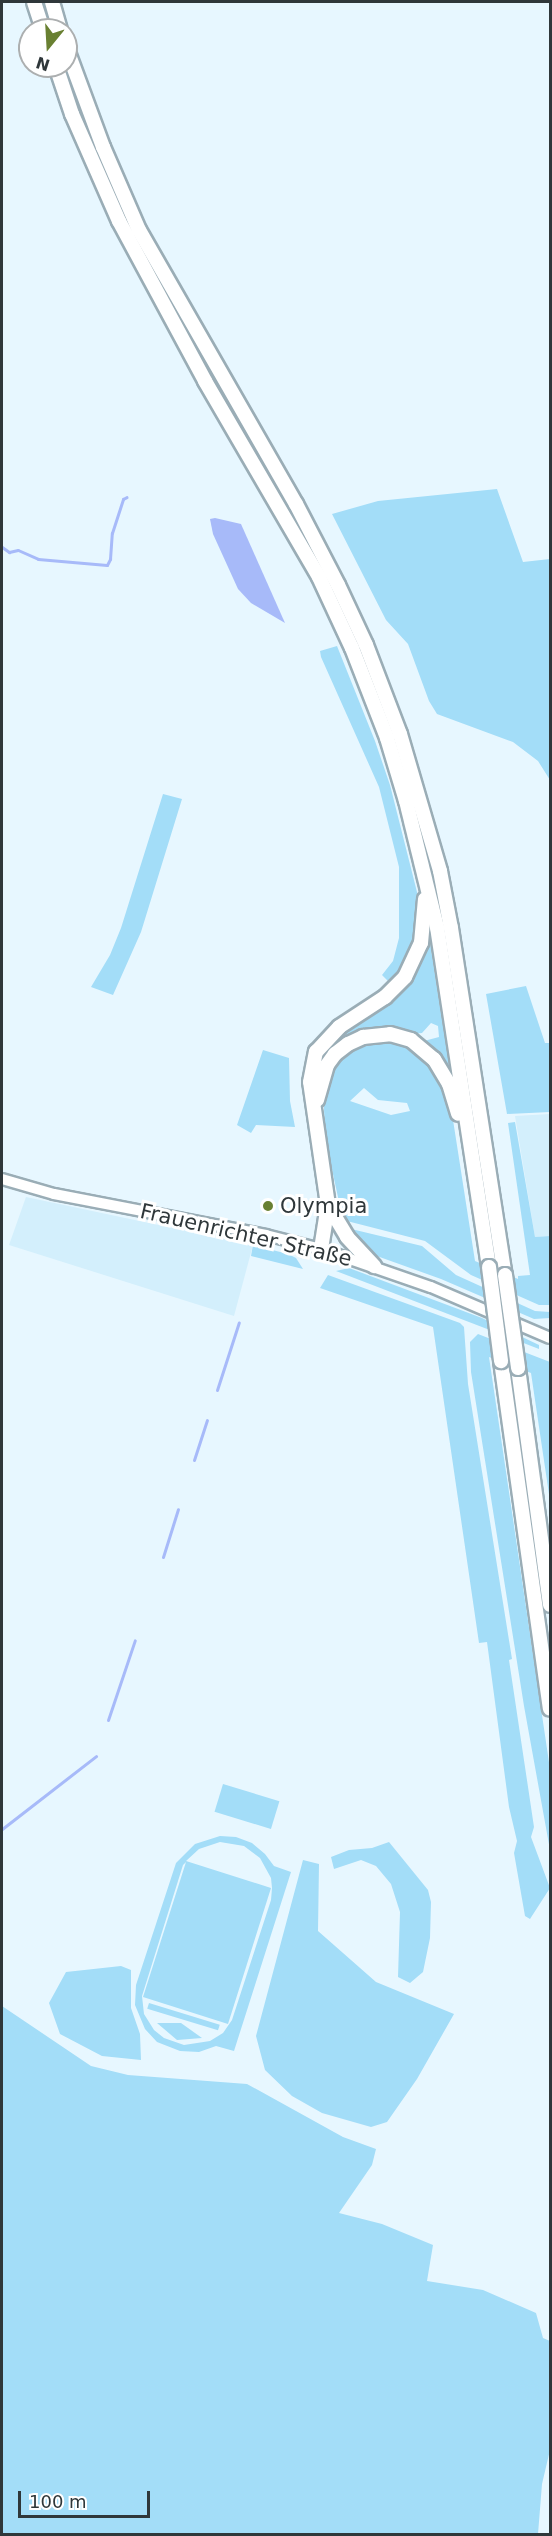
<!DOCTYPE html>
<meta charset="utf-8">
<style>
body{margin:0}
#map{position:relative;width:552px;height:2536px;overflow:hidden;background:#e7f7ff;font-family:"DejaVu Sans",sans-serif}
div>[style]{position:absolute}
.built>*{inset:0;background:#d3effc}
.green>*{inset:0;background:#a3ddf8;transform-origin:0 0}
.water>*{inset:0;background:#a7baf9}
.stream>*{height:3px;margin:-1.5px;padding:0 1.5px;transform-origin:1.5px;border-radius:1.5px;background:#a7baf9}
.roads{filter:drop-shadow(2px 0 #9aadb6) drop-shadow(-2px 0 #9aadb6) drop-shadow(0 2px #9aadb6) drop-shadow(0 -2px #9aadb6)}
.secondary>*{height:10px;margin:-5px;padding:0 5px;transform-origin:5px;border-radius:5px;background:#fff}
.motorway>*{height:14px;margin:-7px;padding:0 7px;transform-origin:7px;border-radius:7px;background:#fff}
.bridges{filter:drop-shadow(2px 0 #9aadb6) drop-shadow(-2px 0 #9aadb6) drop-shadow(0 2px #9aadb6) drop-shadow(0 -2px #9aadb6)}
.motorway-bridge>*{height:14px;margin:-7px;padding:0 7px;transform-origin:7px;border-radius:7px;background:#fff}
.dots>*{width:16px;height:16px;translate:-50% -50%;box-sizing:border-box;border:3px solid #fff;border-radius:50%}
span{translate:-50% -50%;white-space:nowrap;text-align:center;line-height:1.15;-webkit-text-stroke:6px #fff;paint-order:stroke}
.poi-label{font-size:21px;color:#2f373a}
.left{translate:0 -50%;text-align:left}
.street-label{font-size:21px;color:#2f373a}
.frame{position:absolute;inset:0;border:3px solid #2f373a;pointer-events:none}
.north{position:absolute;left:18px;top:18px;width:60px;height:60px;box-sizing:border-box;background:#fff;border:2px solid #acafb0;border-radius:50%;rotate:198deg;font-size:16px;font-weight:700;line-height:24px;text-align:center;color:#2f373a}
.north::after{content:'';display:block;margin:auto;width:21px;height:27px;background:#698032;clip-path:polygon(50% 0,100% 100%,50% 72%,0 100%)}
.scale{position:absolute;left:18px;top:2491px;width:132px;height:27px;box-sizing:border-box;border:3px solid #2f373a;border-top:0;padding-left:8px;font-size:18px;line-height:21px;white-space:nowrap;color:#2f373a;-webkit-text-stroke:4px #fff;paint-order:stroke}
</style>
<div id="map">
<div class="built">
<i style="clip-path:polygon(550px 1114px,550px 1236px,535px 1237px,515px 1116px)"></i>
<i style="clip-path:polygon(26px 1197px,253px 1245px,234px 1316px,9px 1245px)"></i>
</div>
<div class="green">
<i style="clip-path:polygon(497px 489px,523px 562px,550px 559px,550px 780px,538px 761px,513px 742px,437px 714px,429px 701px,408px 644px,386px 620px,332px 514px,378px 501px)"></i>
<i style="clip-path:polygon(337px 646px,375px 741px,390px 785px,418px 896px,413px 954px,392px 985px,382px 975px,393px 961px,399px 938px,399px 867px,379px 787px,321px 657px,320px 651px)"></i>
<i style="clip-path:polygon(163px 794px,182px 799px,141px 932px,113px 995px,91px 987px,110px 955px,121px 928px)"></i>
<i style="clip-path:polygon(429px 936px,451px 1077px,437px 1054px,424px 1041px,439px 1037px,438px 1026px,431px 1023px,422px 1033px,412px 1034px,389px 1028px,319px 1064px,323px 1054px,342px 1032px,386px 1004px,409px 982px,423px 956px)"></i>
<i style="clip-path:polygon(526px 986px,545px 1043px,550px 1043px,550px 1112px,507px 1114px,486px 994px)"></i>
<i style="clip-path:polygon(evenodd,393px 1039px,406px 1044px,425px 1057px,443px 1086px,451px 1107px,475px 1261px,518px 1279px,518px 1276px,530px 1275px,508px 1123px,515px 1122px,535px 1237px,550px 1236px,550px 1305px,539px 1305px,471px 1275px,425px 1241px,343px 1220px,326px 1142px,323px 1094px,329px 1077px,339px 1059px,353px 1048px,364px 1043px,393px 1039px,364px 1088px,378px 1100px,407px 1103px,410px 1111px,391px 1115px,350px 1101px,364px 1088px)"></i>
<i style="clip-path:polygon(263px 1050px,289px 1058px,290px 1101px,295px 1127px,256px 1125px,251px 1133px,237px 1125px)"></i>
<i style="clip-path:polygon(347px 1228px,422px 1246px,456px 1275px,535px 1311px,550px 1312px,550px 1318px,534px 1319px,441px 1279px,374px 1255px,358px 1242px)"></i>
<i style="clip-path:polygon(253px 1245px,288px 1254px,296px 1258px,303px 1269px,251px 1256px)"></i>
<i style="clip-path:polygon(349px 1268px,482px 1318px,539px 1345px,539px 1349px,336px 1271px)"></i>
<i style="clip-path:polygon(328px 1275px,460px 1323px,464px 1327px,468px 1384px,512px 1659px,509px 1660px,534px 1827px,531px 1837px,550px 1888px,530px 1919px,525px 1916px,514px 1853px,517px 1841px,509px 1807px,487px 1642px,479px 1643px,433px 1327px,320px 1288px)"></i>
<i style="clip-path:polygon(478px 1334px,550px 1362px,550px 1501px,531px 1373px,489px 1357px,550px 1769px,550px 1850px,524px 1706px,471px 1372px,470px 1342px)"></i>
<i style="left:223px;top:1784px;width:59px;height:29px;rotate:17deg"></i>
<i style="clip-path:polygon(evenodd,220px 1836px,236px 1837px,252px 1843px,265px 1854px,274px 1866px,291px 1872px,234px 2051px,216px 2046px,199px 2052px,180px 2051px,157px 2042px,145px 2029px,135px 2005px,136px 1985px,176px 1863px,195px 1844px,220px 1836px,220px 1842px,244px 1846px,260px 1858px,271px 1878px,272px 1888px,271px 1900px,232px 2020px,223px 2033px,210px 2041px,184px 2045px,164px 2038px,154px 2030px,144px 2014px,142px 1996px,183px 1865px,186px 1862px,143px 1997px,228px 2024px,271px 1888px,186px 1861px,199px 1849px,220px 1842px)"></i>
<i style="clip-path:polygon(389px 1842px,428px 1890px,431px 1902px,430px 1938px,423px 1972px,410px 1983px,398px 1977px,400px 1912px,391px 1884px,376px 1866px,361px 1860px,334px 1869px,331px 1857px,349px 1850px,372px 1848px)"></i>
<i style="clip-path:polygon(303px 1860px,319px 1864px,318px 1931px,376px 1982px,454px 2014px,417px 2079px,387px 2122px,371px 2127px,322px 2113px,292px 2096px,265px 2070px,256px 2036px)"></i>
<i style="clip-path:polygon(121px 1966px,131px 1970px,131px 2008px,140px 2034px,141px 2060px,102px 2056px,60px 2034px,49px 2003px,66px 1972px)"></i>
<i style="left:149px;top:2003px;width:74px;height:6px;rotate:17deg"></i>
<i style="clip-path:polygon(2px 2006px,91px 2066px,128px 2075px,247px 2084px,343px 2137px,376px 2149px,372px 2165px,339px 2213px,382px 2224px,433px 2245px,427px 2281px,483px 2290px,536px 2313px,543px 2338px,550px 2341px,550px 2450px,542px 2484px,538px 2534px,2px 2534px)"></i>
<i style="clip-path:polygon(157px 2023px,181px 2023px,202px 2038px,177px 2040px)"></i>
</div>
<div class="water">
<i style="clip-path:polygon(215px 518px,241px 524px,285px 623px,251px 603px,238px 589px,213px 534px,210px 519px)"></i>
</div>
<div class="stream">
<i style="left:2px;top:547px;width:9px;rotate:36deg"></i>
<i style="left:9px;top:552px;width:9px;rotate:-13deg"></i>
<i style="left:18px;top:550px;width:22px;rotate:24deg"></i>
<i style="left:38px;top:559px;width:69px;rotate:5deg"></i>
<i style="left:107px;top:565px;width:7px;rotate:-63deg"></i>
<i style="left:110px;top:559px;width:26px;rotate:-86deg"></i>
<i style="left:112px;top:533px;width:36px;rotate:-72deg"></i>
<i style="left:123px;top:499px;width:4px;rotate:-27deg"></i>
<i style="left:217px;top:1390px;width:71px;rotate:-72.1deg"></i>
<i style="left:194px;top:1460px;width:42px;rotate:-72deg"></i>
<i style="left:163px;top:1557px;width:50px;rotate:-72.6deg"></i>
<i style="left:108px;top:1720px;width:84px;rotate:-71.4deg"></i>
<i style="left:2px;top:1829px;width:119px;rotate:-37.8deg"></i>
</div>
<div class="roads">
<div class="secondary">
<i style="left:2px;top:1179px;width:54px;rotate:16.1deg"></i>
<i style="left:54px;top:1194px;width:216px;rotate:10.9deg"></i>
<i style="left:266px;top:1235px;width:57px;rotate:14.3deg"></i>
<i style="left:321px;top:1249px;width:116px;rotate:19.1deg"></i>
<i style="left:431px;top:1287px;width:129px;rotate:23.2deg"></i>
</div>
<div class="motorway">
<i style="left:34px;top:2px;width:29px;rotate:72deg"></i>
<i style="left:52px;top:2px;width:29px;rotate:74deg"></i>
<i style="left:66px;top:47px;width:107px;rotate:69.7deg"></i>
<i style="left:103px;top:147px;width:90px;rotate:66.6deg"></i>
<i style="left:139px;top:230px;width:316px;rotate:60.2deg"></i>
<i style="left:296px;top:504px;width:91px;rotate:62.6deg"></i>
<i style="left:338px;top:585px;width:66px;rotate:65deg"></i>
<i style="left:366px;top:645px;width:95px;rotate:69.1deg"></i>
<i style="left:400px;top:734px;width:143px;rotate:73.7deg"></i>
<i style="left:440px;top:871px;width:58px;rotate:79.1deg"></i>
<i style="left:451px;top:928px;width:351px;rotate:81.2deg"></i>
<i style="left:56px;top:66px;width:51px;rotate:71.6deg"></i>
<i style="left:72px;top:114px;width:117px;rotate:66.3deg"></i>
<i style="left:119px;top:221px;width:182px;rotate:61.7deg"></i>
<i style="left:205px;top:381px;width:227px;rotate:59.8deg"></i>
<i style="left:319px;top:577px;width:78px;rotate:65.1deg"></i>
<i style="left:352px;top:648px;width:97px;rotate:68.7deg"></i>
<i style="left:387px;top:738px;width:66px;rotate:73.2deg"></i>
<i style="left:406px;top:801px;width:130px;rotate:76.2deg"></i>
<i style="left:437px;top:927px;width:344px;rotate:81.3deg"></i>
<i style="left:317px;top:1100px;width:36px;rotate:-74deg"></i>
<i style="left:327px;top:1065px;width:14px;rotate:-54deg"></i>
<i style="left:335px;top:1054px;width:16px;rotate:-38deg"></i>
<i style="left:348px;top:1044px;width:17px;rotate:-25deg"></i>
<i style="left:363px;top:1037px;width:27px;rotate:-6deg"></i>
<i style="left:390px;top:1034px;width:22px;rotate:16deg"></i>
<i style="left:411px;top:1040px;width:30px;rotate:40deg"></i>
<i style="left:434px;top:1059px;width:29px;rotate:59deg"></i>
<i style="left:449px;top:1084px;width:31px;rotate:73deg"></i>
<i style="left:328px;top:1205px;width:37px;rotate:59deg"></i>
<i style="left:347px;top:1237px;width:40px;rotate:47deg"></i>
<i style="left:321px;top:1249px;width:45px;rotate:-81deg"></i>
<i style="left:328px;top:1205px;width:124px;rotate:-98.3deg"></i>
<i style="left:310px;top:1082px;width:31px;rotate:-79deg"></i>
<i style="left:316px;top:1052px;width:34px;rotate:-47deg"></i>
<i style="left:339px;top:1027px;width:55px;rotate:-33.1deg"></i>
<i style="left:385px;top:997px;width:28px;rotate:-45deg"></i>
<i style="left:405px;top:977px;width:38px;rotate:-65deg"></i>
<i style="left:421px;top:943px;width:44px;rotate:-84.8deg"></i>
<i style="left:501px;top:1361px;width:351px;rotate:82deg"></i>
<i style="left:518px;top:1368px;width:239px;rotate:82.3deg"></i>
</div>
</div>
<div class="bridges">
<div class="motorway-bridge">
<i style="left:489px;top:1267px;width:95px;rotate:82.7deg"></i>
<i style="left:505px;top:1275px;width:94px;rotate:82deg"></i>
</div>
</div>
<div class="dots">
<i style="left:268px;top:1206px;background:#698032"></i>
</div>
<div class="poi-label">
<span class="left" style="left:280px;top:1206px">Olympia</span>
</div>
<div class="street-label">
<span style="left:246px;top:1235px;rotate:13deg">Frauenrichter Straße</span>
</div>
<div class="frame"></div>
<div class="north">N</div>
<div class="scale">100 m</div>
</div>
